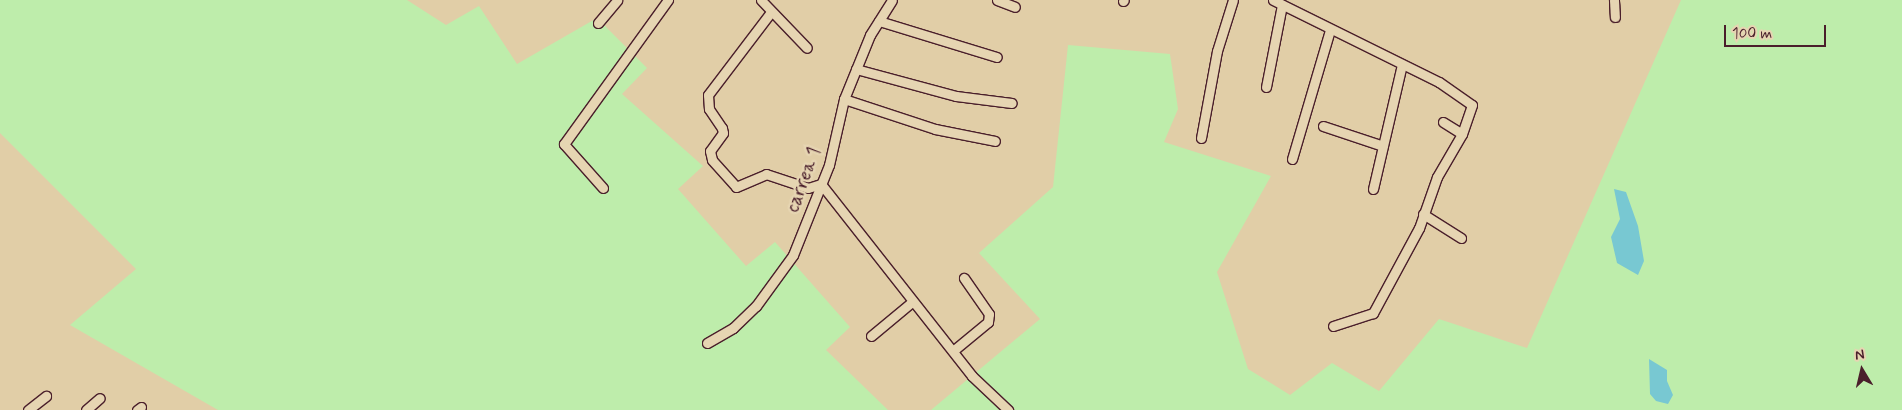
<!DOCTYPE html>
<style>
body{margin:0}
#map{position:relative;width:1902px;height:410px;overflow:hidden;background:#e1cea7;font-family:Mynerve,sans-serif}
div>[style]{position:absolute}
.green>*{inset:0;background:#beedab}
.water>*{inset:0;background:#78c8d2}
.roads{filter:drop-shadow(1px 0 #4a1f2b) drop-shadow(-1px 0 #4a1f2b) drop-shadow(0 1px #4a1f2b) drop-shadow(0 -1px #4a1f2b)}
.minor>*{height:9px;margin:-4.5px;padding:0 4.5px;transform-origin:4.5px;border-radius:4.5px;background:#e6d5b2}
span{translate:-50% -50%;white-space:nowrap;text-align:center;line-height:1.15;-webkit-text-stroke:5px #e6d5b2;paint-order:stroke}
.street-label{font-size:19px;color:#4a1f2b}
.north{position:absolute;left:1837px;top:345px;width:50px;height:50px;-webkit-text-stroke:4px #e6d5b2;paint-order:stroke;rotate:351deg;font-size:14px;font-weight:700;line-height:20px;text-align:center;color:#4a1f2b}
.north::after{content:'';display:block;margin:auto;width:18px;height:22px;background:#4a1f2b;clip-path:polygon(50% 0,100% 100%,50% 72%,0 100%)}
.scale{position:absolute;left:1724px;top:25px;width:102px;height:22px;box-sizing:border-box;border:2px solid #4a1f2b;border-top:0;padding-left:6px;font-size:15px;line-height:18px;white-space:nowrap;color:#4a1f2b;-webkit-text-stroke:4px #e6d5b2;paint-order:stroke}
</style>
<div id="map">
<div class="green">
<i style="clip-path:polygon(0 0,407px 0,446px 25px,479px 6px,517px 64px,597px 18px,647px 68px,622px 94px,703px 166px,678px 189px,746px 266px,775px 242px,850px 327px,826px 350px,888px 410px,218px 410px,70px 325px,136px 269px,0 133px)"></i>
<i style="clip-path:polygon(1681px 0,1902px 0,1902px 410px,931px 410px,1040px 319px,979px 253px,1053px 187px,1068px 45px,1170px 54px,1178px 109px,1164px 142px,1271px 176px,1217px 272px,1248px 369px,1290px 395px,1332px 363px,1379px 391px,1439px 319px,1527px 348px)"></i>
</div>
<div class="water">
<i style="clip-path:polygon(1614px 189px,1626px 192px,1638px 226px,1644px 261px,1638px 275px,1617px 263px,1611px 237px,1620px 219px)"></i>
<i style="clip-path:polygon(1649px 359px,1667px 370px,1667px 381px,1673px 395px,1668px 404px,1656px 401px,1650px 394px)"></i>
</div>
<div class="roads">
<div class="minor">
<i style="left:761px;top:0;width:66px;rotate:46.2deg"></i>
<i style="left:997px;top:0;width:19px;rotate:21deg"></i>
<i style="left:1273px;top:0;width:185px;rotate:26.3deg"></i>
<i style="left:1439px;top:82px;width:40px;rotate:34.9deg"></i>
<i style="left:1472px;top:105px;width:31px;rotate:109deg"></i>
<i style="left:1462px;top:134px;width:50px;rotate:120.2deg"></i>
<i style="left:1437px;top:177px;width:54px;rotate:109.4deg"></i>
<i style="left:1419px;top:228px;width:97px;rotate:118.4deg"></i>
<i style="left:1373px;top:313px;width:42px;rotate:162deg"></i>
<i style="left:1614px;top:0;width:17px;rotate:87deg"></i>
<i style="left:1123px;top:1px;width:1px;rotate:-45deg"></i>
<i style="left:771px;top:12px;width:104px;rotate:127.2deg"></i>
<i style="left:708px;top:95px;width:14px;rotate:86deg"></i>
<i style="left:709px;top:109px;width:23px;rotate:56deg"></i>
<i style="left:722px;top:128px;width:5px;rotate:79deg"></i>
<i style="left:723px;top:133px;width:22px;rotate:126deg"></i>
<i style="left:710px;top:151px;width:9px;rotate:77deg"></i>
<i style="left:712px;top:160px;width:36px;rotate:48deg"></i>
<i style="left:736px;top:187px;width:33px;rotate:-23deg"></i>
<i style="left:766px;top:174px;width:44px;rotate:18.4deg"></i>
<i style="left:808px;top:188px;width:14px;rotate:-17deg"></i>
<i style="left:821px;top:184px;width:244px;rotate:51.8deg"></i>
<i style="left:972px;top:376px;width:50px;rotate:43.4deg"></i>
<i style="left:879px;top:21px;width:123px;rotate:17deg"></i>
<i style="left:598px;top:23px;width:30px;rotate:-50deg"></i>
<i style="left:856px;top:69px;width:104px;rotate:15.1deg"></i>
<i style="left:956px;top:96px;width:56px;rotate:7.1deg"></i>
<i style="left:1266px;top:87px;width:84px;rotate:-79deg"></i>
<i style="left:844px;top:99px;width:96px;rotate:18.2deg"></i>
<i style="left:935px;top:129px;width:61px;rotate:11.3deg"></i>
<i style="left:1443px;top:122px;width:22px;rotate:32deg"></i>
<i style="left:1323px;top:126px;width:63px;rotate:18.4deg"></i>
<i style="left:1201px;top:138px;width:88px;rotate:-79.6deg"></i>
<i style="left:1217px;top:51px;width:53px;rotate:-72.6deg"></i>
<i style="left:1292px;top:159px;width:134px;rotate:-73.6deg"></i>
<i style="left:603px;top:188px;width:59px;rotate:-131.6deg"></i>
<i style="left:564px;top:144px;width:178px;rotate:-54.2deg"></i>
<i style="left:1373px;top:189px;width:128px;rotate:-76.9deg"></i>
<i style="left:1423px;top:214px;width:45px;rotate:32.3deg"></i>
<i style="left:871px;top:336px;width:53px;rotate:-39.7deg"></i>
<i style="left:707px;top:343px;width:30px;rotate:-30deg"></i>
<i style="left:733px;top:328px;width:32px;rotate:-44deg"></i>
<i style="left:756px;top:306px;width:63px;rotate:-54deg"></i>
<i style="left:793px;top:255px;width:97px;rotate:-68.2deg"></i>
<i style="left:829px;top:165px;width:68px;rotate:-77.2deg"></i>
<i style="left:844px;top:99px;width:69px;rotate:-67.9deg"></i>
<i style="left:870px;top:35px;width:41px;rotate:-57.8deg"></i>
<i style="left:954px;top:350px;width:44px;rotate:-39.5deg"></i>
<i style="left:988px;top:322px;width:8px;rotate:-83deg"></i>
<i style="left:989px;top:314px;width:44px;rotate:-124.8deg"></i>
<i style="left:28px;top:410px;width:23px;rotate:-38deg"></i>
<i style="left:86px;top:410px;width:18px;rotate:-41deg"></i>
<i style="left:137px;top:410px;width:5px;rotate:-37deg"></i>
</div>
</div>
<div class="street-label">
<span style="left:804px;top:180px;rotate:-70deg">carrea 1</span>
</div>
<div class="north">N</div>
<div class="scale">100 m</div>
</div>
